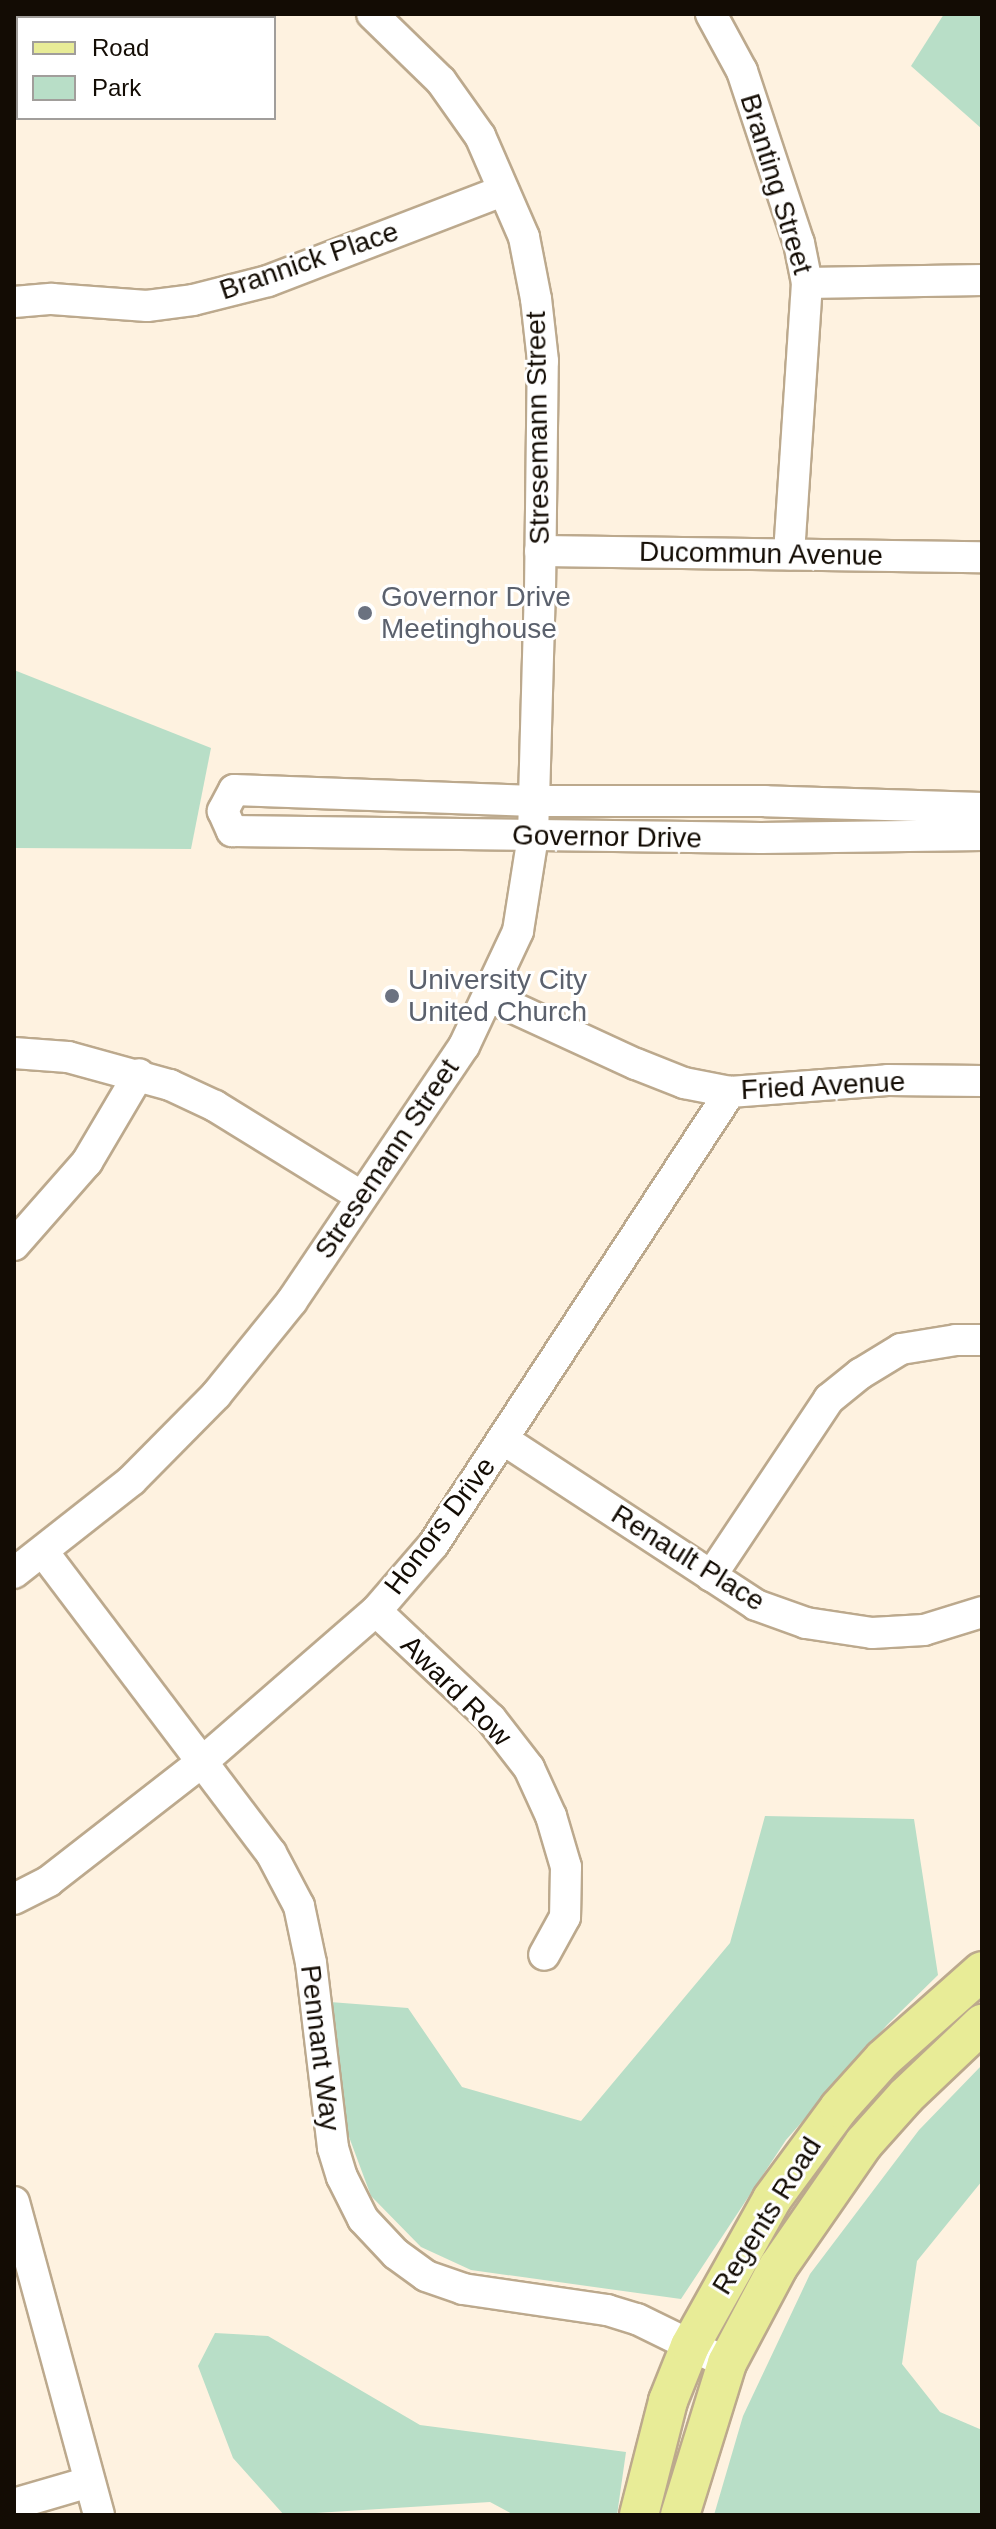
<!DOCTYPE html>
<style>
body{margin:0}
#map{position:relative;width:996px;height:2529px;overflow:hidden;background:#fef2e0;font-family:Arial,sans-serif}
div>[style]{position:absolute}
.green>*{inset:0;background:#b8dec7}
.roads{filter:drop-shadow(2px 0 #bca98d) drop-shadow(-2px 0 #bca98d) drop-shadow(0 2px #bca98d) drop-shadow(0 -2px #bca98d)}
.minor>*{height:30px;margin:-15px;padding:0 15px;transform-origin:15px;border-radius:15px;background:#fff}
.major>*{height:38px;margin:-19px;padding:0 19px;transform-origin:19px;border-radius:19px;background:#e8ec97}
.dots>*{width:22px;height:22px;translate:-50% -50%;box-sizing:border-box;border:4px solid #fff;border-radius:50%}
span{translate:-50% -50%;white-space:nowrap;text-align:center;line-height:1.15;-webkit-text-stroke:6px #fff;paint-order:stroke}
.street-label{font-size:28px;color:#130c04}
.worship-label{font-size:28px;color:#5b616d}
.left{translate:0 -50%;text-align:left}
.frame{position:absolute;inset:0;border:16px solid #130c04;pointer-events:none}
.legend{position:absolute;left:16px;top:16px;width:260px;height:104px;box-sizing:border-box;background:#fff;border:2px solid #a19e9b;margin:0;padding:10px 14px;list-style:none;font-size:24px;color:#130c04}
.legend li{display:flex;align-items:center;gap:16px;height:40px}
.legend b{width:40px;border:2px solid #a19e9b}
</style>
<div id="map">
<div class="green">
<i style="clip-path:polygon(944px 14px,982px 14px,982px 129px,911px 66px)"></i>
<i style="clip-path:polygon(14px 670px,211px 748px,191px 849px,14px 848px)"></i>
<i style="clip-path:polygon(765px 1816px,914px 1819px,938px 1975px,887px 2025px,786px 2140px,681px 2299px,471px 2270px,421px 2247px,371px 2196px,342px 2118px,330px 2002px,408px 2008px,462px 2087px,581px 2121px,730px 1943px)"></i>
<i style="clip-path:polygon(982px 2065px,982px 2181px,917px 2261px,902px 2364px,940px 2412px,982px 2430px,982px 2515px,714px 2515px,743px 2416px,810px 2274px,919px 2130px)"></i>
<i style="clip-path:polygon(215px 2333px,268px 2336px,420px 2425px,626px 2452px,617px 2515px,514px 2515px,490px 2502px,284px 2515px,233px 2458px,198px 2366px)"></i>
</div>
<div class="roads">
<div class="minor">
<i style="left:24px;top:14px;width:6px;rotate:39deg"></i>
<i style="left:711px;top:14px;width:65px;rotate:61.5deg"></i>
<i style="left:742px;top:71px;width:181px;rotate:71.7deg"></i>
<i style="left:799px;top:243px;width:41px;rotate:78.7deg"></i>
<i style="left:807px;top:283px;width:272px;rotate:93.8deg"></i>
<i style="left:241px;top:18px;width:6px;rotate:-45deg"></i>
<i style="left:807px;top:283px;width:175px;rotate:-1deg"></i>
<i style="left:14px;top:302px;width:38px;rotate:-5deg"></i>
<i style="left:52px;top:299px;width:95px;rotate:4.2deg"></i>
<i style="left:147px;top:306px;width:46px;rotate:-7.4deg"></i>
<i style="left:193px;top:300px;width:77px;rotate:-14.2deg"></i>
<i style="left:268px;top:281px;width:252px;rotate:-21deg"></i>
<i style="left:540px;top:551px;width:442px;rotate:0.8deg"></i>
<i style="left:982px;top:808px;width:217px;rotate:-178.2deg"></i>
<i style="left:765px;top:801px;width:231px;rotate:180deg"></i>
<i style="left:534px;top:801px;width:300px;rotate:-177.9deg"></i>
<i style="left:234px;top:790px;width:24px;rotate:118deg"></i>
<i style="left:223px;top:811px;width:22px;rotate:66deg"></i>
<i style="left:232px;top:831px;width:529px;rotate:0.76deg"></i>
<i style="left:761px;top:838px;width:221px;rotate:-0.8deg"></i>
<i style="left:490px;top:997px;width:161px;rotate:24.7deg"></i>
<i style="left:636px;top:1064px;width:52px;rotate:21.6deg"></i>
<i style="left:684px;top:1083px;width:47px;rotate:11.1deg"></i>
<i style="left:730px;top:1092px;width:158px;rotate:-4.3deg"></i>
<i style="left:888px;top:1080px;width:94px;rotate:0.6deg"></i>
<i style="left:14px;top:1053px;width:54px;rotate:4.2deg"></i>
<i style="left:68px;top:1057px;width:106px;rotate:15.4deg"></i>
<i style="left:170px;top:1085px;width:50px;rotate:25deg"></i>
<i style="left:215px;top:1106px;width:172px;rotate:31.7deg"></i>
<i style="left:14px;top:1245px;width:111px;rotate:-48.7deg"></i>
<i style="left:87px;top:1162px;width:102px;rotate:-59.4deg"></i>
<i style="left:504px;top:1440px;width:301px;rotate:33.2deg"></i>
<i style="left:756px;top:1605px;width:53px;rotate:19.8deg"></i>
<i style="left:806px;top:1623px;width:67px;rotate:8.6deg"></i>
<i style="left:872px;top:1633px;width:52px;rotate:-3.3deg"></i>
<i style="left:924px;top:1630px;width:61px;rotate:-17.2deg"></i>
<i style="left:44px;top:1553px;width:376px;rotate:52.9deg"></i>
<i style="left:271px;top:1853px;width:60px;rotate:62.2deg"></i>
<i style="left:299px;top:1906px;width:58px;rotate:78.1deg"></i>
<i style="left:311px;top:1963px;width:186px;rotate:83.2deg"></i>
<i style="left:333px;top:2148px;width:30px;rotate:73deg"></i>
<i style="left:342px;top:2177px;width:47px;rotate:63.4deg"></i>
<i style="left:363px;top:2219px;width:48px;rotate:46.7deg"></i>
<i style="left:396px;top:2254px;width:37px;rotate:36deg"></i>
<i style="left:426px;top:2276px;width:39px;rotate:19deg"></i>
<i style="left:463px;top:2289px;width:146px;rotate:8.3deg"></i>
<i style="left:607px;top:2310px;width:31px;rotate:17deg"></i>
<i style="left:637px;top:2319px;width:100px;rotate:26.1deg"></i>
<i style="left:14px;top:1573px;width:150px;rotate:-38.2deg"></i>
<i style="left:132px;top:1480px;width:120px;rotate:-45.3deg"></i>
<i style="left:216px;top:1395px;width:121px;rotate:-51deg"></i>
<i style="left:292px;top:1301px;width:308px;rotate:-56deg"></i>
<i style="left:464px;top:1046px;width:127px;rotate:-64.8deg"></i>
<i style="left:518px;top:931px;width:96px;rotate:-81deg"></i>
<i style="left:533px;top:836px;width:245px;rotate:-88.4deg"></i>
<i style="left:540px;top:591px;width:230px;rotate:-89.3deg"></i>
<i style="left:543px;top:361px;width:62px;rotate:-96.4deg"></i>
<i style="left:536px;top:299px;width:63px;rotate:-101deg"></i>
<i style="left:524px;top:237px;width:110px;rotate:-113.5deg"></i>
<i style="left:480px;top:136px;width:67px;rotate:-125.3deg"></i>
<i style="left:441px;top:81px;width:96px;rotate:-135.8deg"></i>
<i style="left:711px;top:1576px;width:213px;rotate:-56.3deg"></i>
<i style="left:829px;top:1399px;width:40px;rotate:-39deg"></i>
<i style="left:860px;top:1374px;width:48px;rotate:-31.4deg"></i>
<i style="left:901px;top:1349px;width:56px;rotate:-9.3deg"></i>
<i style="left:956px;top:1340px;width:26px"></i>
<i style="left:376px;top:1611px;width:158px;rotate:43.2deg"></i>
<i style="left:491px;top:1719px;width:62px;rotate:52.2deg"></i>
<i style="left:529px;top:1768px;width:53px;rotate:65.4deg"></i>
<i style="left:551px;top:1816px;width:53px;rotate:73.6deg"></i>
<i style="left:566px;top:1867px;width:50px;rotate:91.1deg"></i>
<i style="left:565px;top:1917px;width:43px;rotate:118.9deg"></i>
<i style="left:14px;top:1899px;width:39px;rotate:-27deg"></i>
<i style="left:49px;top:1881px;width:194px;rotate:-37.9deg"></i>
<i style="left:202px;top:1762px;width:230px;rotate:-41deg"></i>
<i style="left:376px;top:1611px;width:87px;rotate:-49.2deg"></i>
<i style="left:433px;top:1545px;width:542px;rotate:-56.75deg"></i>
<i style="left:14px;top:2202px;width:324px;rotate:74.8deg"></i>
<i style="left:14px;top:2504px;width:78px;rotate:-16.3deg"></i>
</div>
<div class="major">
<i style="left:639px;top:2515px;width:118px;rotate:-75.7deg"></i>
<i style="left:668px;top:2401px;width:59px;rotate:-68.2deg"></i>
<i style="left:690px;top:2346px;width:168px;rotate:-60.8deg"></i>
<i style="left:772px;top:2199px;width:113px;rotate:-53.6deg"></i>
<i style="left:839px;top:2108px;width:66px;rotate:-48.1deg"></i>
<i style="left:883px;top:2059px;width:132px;rotate:-41.6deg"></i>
<i style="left:680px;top:2515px;width:159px;rotate:-72.8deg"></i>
<i style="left:727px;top:2363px;width:109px;rotate:-62deg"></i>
<i style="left:778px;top:2267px;width:151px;rotate:-55.3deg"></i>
<i style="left:864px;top:2143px;width:63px;rotate:-48.2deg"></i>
<i style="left:906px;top:2096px;width:105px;rotate:-43.5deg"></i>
</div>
</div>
<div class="dots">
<i style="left:365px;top:613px;background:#6b7280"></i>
<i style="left:392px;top:996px;background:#6b7280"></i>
</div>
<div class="street-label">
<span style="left:776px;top:184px;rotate:73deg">Branting Street</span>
<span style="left:309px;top:261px;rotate:-19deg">Brannick Place</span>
<span style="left:538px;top:428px;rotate:-91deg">Stresemann Street</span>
<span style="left:761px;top:554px;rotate:1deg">Ducommun Avenue</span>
<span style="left:607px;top:837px;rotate:1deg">Governor Drive</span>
<span style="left:823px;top:1086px;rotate:-3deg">Fried Avenue</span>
<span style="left:387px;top:1159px;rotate:-56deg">Stresemann Street</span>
<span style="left:440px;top:1526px;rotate:-53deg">Honors Drive</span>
<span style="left:688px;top:1558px;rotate:32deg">Renault Place</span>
<span style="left:456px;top:1691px;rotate:45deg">Award Row</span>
<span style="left:320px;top:2048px;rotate:83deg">Pennant Way</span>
<span style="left:767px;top:2216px;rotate:-58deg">Regents Road</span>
</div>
<div class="worship-label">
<span class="left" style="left:381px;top:613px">Governor Drive<br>Meetinghouse</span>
<span class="left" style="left:408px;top:996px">University City<br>United Church</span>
</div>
<div class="frame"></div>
<ul class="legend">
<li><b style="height:10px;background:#e8ec97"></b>Road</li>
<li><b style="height:22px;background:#b8dec7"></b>Park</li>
</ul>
</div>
